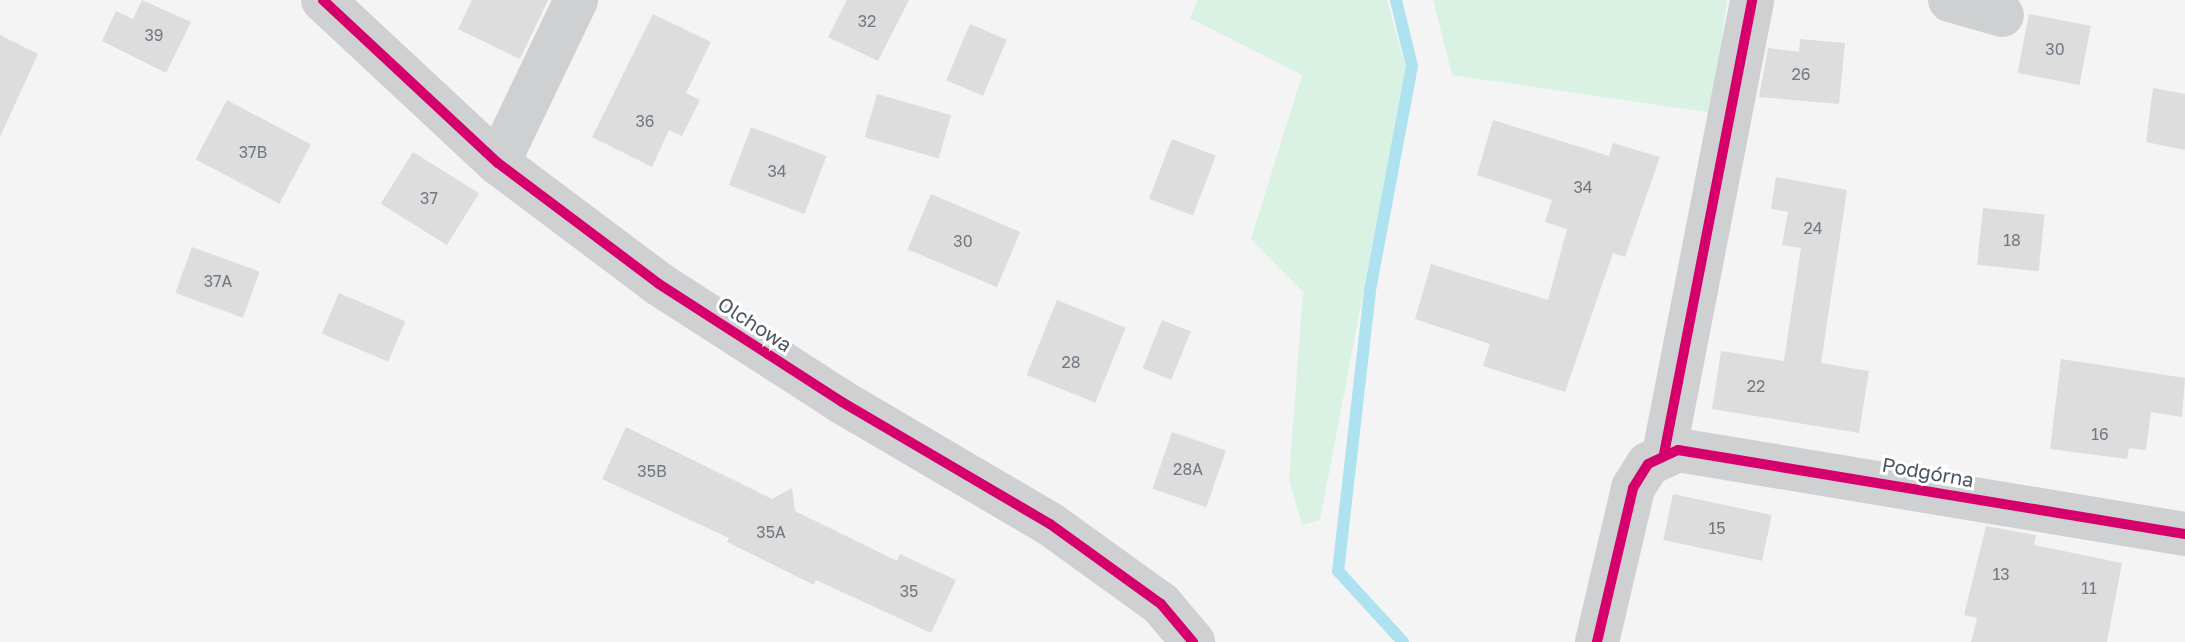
<!DOCTYPE html>
<meta charset="utf-8">
<style>
body{margin:0}
#map{position:relative;width:2185px;height:642px;overflow:hidden;background:#f4f4f4;font-family:"Golos Text",sans-serif}
div>[style]{position:absolute}
.green>*{inset:0;background:#d9f2e3}
.stream>*{height:12px;margin:-6px;padding:0 6px;transform-origin:6px;border-radius:6px;background:#aee2f0}
.building>*{inset:0;background:#ddddde;transform-origin:0 0}
.minor>*{height:44px;margin:-22px;padding:0 22px;transform-origin:22px;border-radius:22px;background:#ced0d2}
.cycleway>*{height:10px;margin:-5px;padding:0 5px;transform-origin:5px;border-radius:5px;background:#d6006c}
span{translate:-50% -50%;white-space:nowrap;text-align:center;line-height:1.15;-webkit-text-stroke:6px #fff;paint-order:stroke}
.number-label{font-size:16px;color:#707881}
.number-label span{-webkit-text-stroke-width:0}
.street-label{font-size:20px;color:#4a5661}
</style>
<div id="map">
<div class="green">
<i style="clip-path:polygon(1198px 0,1387px 0,1406px 69px,1320px 520px,1302px 525px,1289px 479px,1303px 292px,1251px 239px,1302px 75px,1190px 18px)"></i>
<i style="clip-path:polygon(1433px 0,1727px 0,1713px 113px,1452px 75px)"></i>
</div>
<div class="stream">
<i style="left:1396px;top:0;width:68px;rotate:76.4deg"></i>
<i style="left:1412px;top:66px;width:229px;rotate:100.6deg"></i>
<i style="left:1370px;top:291px;width:282px;rotate:96.5deg"></i>
<i style="left:1338px;top:571px;width:96px;rotate:47.5deg"></i>
</div>
<div class="building">
<i style="clip-path:polygon(142px 0,191px 22px,166px 73px,102px 41px,116px 11px,133px 19px)"></i>
<i style="clip-path:polygon(472px 0,548px 0,520px 59px,458px 29px)"></i>
<i style="clip-path:polygon(847px 0,909px 0,878px 61px,828px 37px)"></i>
<i style="clip-path:polygon(653px 14px,711px 42px,686px 93px,700px 100px,682px 136px,669px 130px,652px 167px,592px 137px)"></i>
<i style="left:2029px;top:14px;width:63px;height:60px;rotate:11deg"></i>
<i style="left:970px;top:24px;width:40px;height:61px;rotate:23deg"></i>
<i style="clip-path:polygon(0 35px,38px 54px,0 137px)"></i>
<i style="clip-path:polygon(1800px 39px,1845px 43px,1839px 104px,1759px 97px,1768px 48px,1799px 52px)"></i>
<i style="clip-path:polygon(2153px 88px,2185px 94px,2185px 150px,2146px 142px)"></i>
<i style="left:877px;top:94px;width:77px;height:45px;rotate:16deg"></i>
<i style="left:227px;top:100px;width:95px;height:67px;rotate:28deg"></i>
<i style="clip-path:polygon(1493px 120px,1609px 156px,1613px 143px,1660px 157px,1625px 257px,1613px 253px,1565px 392px,1483px 366px,1490px 344px,1415px 319px,1431px 264px,1548px 300px,1567px 229px,1545px 222px,1552px 200px,1477px 175px)"></i>
<i style="left:751px;top:127px;width:81px;height:62px;rotate:21deg"></i>
<i style="left:1172px;top:139px;width:47px;height:64px;rotate:21deg"></i>
<i style="left:413px;top:152px;width:78px;height:61px;rotate:32deg"></i>
<i style="clip-path:polygon(1776px 177px,1847px 190px,1821px 363px,1869px 371px,1859px 433px,1712px 409px,1721px 351px,1784px 361px,1801px 248px,1782px 245px,1788px 212px,1771px 209px)"></i>
<i style="left:931px;top:194px;width:97px;height:60px;rotate:23deg"></i>
<i style="left:1983px;top:208px;width:62px;height:57px;rotate:6deg"></i>
<i style="left:192px;top:247px;width:72px;height:49px;rotate:20deg"></i>
<i style="left:339px;top:293px;width:72px;height:44px;rotate:23deg"></i>
<i style="left:1057px;top:300px;width:74px;height:81px;rotate:22deg"></i>
<i style="left:1162px;top:320px;width:31px;height:52px;rotate:22deg"></i>
<i style="clip-path:polygon(2061px 359px,2185px 378px,2182px 417px,2151px 412px,2146px 450px,2129px 448px,2127px 459px,2050px 449px)"></i>
<i style="clip-path:polygon(626px 427px,772px 499px,792px 488px,795px 511px,897px 561px,900px 554px,956px 580px,931px 633px,816px 580px,814px 585px,727px 542px,729px 538px,602px 479px)"></i>
<i style="left:1172px;top:432px;width:57px;height:60px;rotate:19deg"></i>
<i style="left:1673px;top:494px;width:101px;height:47px;rotate:12deg"></i>
<i style="clip-path:polygon(1986px 526px,2036px 535px,2034px 545px,2122px 563px,2107px 642px,1971px 642px,1977px 618px,1964px 615px)"></i>
</div>
<div class="minor">
<i style="left:323px;top:0;width:239px;rotate:43deg"></i>
<i style="left:498px;top:163px;width:201px;rotate:36.9deg"></i>
<i style="left:659px;top:284px;width:218px;rotate:32.8deg"></i>
<i style="left:842px;top:402px;width:241px;rotate:30.4deg"></i>
<i style="left:1050px;top:524px;width:137px;rotate:35.8deg"></i>
<i style="left:1161px;top:604px;width:50px;rotate:49.9deg"></i>
<i style="left:1950px;top:0;width:54px;rotate:16.1deg"></i>
<i style="left:498px;top:163px;width:181px;rotate:-64.4deg"></i>
<i style="left:1664px;top:454px;width:462px;rotate:-79deg"></i>
<i style="left:1597px;top:642px;width:158px;rotate:-76.8deg"></i>
<i style="left:1633px;top:488px;width:28px;rotate:-58deg"></i>
<i style="left:1648px;top:464px;width:33px;rotate:-25deg"></i>
<i style="left:1678px;top:450px;width:514px;rotate:9.41deg"></i>
</div>
<div class="cycleway">
<i style="left:323px;top:0;width:239px;rotate:43deg"></i>
<i style="left:498px;top:163px;width:201px;rotate:36.9deg"></i>
<i style="left:659px;top:284px;width:218px;rotate:32.8deg"></i>
<i style="left:842px;top:402px;width:241px;rotate:30.4deg"></i>
<i style="left:1050px;top:524px;width:137px;rotate:35.8deg"></i>
<i style="left:1161px;top:604px;width:50px;rotate:49.9deg"></i>
<i style="left:1664px;top:454px;width:462px;rotate:-79deg"></i>
<i style="left:1597px;top:642px;width:158px;rotate:-76.8deg"></i>
<i style="left:1633px;top:488px;width:28px;rotate:-58deg"></i>
<i style="left:1648px;top:464px;width:33px;rotate:-25deg"></i>
<i style="left:1678px;top:450px;width:514px;rotate:9.41deg"></i>
</div>
<div class="number-label">
<span style="left:867px;top:21px">32</span>
<span style="left:154px;top:35px">39</span>
<span style="left:2055px;top:49px">30</span>
<span style="left:1801px;top:74px">26</span>
<span style="left:645px;top:121px">36</span>
<span style="left:253px;top:152px">37B</span>
<span style="left:777px;top:171px">34</span>
<span style="left:1583px;top:187px">34</span>
<span style="left:429px;top:198px">37</span>
<span style="left:1813px;top:228px">24</span>
<span style="left:2012px;top:240px">18</span>
<span style="left:963px;top:241px">30</span>
<span style="left:218px;top:281px">37A</span>
<span style="left:1071px;top:362px">28</span>
<span style="left:1756px;top:386px">22</span>
<span style="left:2100px;top:434px">16</span>
<span style="left:1188px;top:469px">28A</span>
<span style="left:652px;top:471px">35B</span>
<span style="left:1717px;top:528px">15</span>
<span style="left:771px;top:532px">35A</span>
<span style="left:2001px;top:574px">13</span>
<span style="left:2089px;top:588px">11</span>
<span style="left:909px;top:591px">35</span>
</div>
<div class="street-label">
<span style="left:755px;top:324px;rotate:33deg">Olchowa</span>
<span style="left:1928px;top:472px;rotate:10deg">Podgórna</span>
</div>
</div>
